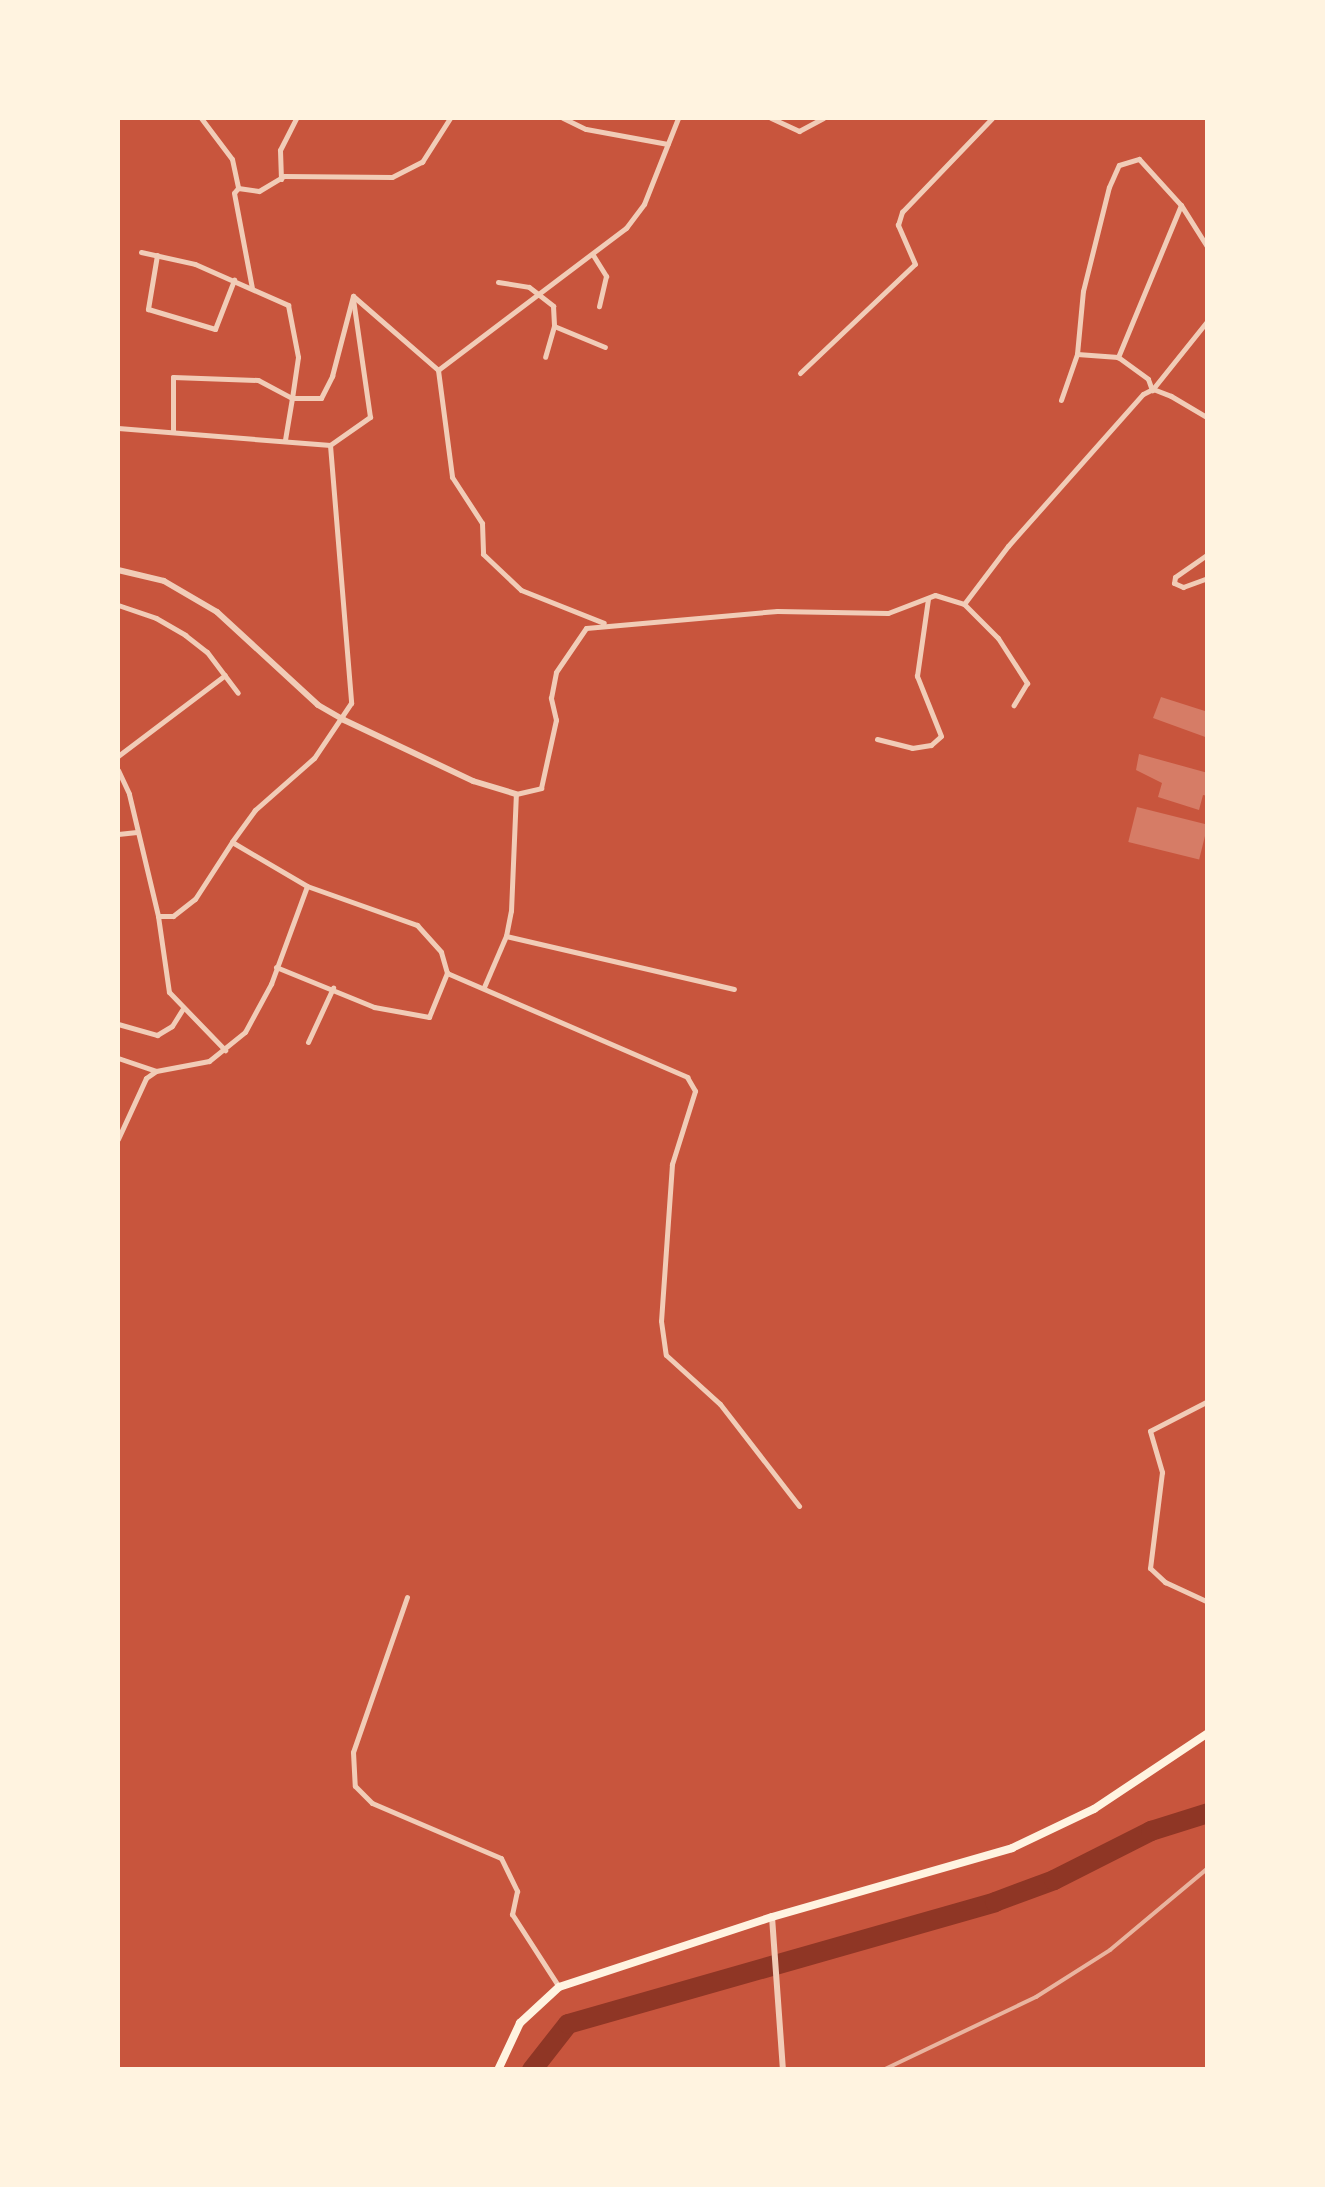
<!DOCTYPE html>
<style>
body{margin:0}
#map{position:relative;width:1325px;height:2187px;overflow:hidden;background:#c8553d;font-family:"DM Sans",sans-serif}
div>[style]{position:absolute}
.river>*{height:20px;margin:-10px;padding:0 10px;transform-origin:10px;border-radius:10px;background:#8f3625}
.building>*{inset:0;background:#d67c66;transform-origin:0 0}
.minor>*{height:5px;margin:-2.5px;padding:0 2.5px;transform-origin:2.5px;border-radius:2.5px;background:#f1ccb7}
.tertiary>*{height:6px;margin:-3px;padding:0 3px;transform-origin:3px;border-radius:3px;background:#f1ccb7}
.primary>*{height:8px;margin:-4px;padding:0 4px;transform-origin:4px;border-radius:4px;background:#fff3e0}
.rail>*{height:4px;margin:-2px;padding:0 2px;transform-origin:2px;border-radius:2px;background:#e9b49f}
span{translate:-50% -50%;white-space:nowrap;text-align:center;line-height:1.15;-webkit-text-stroke:9px #fff3e0;paint-order:stroke}
.frame{position:absolute;inset:0;border:120px solid #fff3e0;pointer-events:none}
</style>
<div id="map">
<div class="river">
<i style="left:532px;top:2070px;width:58px;rotate:-52deg"></i>
<i style="left:568px;top:2024px;width:444px;rotate:-15.9deg"></i>
<i style="left:995px;top:1902px;width:63px;rotate:-20.4deg"></i>
<i style="left:1054px;top:1880px;width:109px;rotate:-26.8deg"></i>
<i style="left:1151px;top:1831px;width:60px;rotate:-17.5deg"></i>
</div>
<div class="building">
<i style="clip-path:polygon(1161px 697px,1208px 712px,1208px 738px,1153px 718px)"></i>
<i style="clip-path:polygon(1139px 754px,1208px 773px,1208px 796px,1203px 795px,1199px 810px,1158px 797px,1162px 783px,1136px 770px)"></i>
<i style="left:1137px;top:807px;width:73px;height:36px;rotate:14deg"></i>
</div>
<div class="minor">
<i style="left:201px;top:118px;width:51px;rotate:52.9deg"></i>
<i style="left:232px;top:159px;width:30px;rotate:78deg"></i>
<i style="left:238px;top:188px;width:6px;rotate:129deg"></i>
<i style="left:234px;top:193px;width:97px;rotate:79.3deg"></i>
<i style="left:563px;top:118px;width:25px;rotate:26deg"></i>
<i style="left:586px;top:129px;width:83px;rotate:10.4deg"></i>
<i style="left:771px;top:118px;width:31px;rotate:25deg"></i>
<i style="left:799px;top:131px;width:27px;rotate:-28deg"></i>
<i style="left:281px;top:179px;width:29px;rotate:-92deg"></i>
<i style="left:280px;top:150px;width:36px;rotate:-63deg"></i>
<i style="left:238px;top:188px;width:21px;rotate:8deg"></i>
<i style="left:259px;top:191px;width:29px;rotate:-31deg"></i>
<i style="left:284px;top:176px;width:108px;rotate:0.5deg"></i>
<i style="left:392px;top:177px;width:34px;rotate:-27deg"></i>
<i style="left:422px;top:162px;width:52px;rotate:-57.5deg"></i>
<i style="left:1208px;top:248px;width:51px;rotate:-122.1deg"></i>
<i style="left:1181px;top:205px;width:165px;rotate:112.5deg"></i>
<i style="left:1118px;top:357px;width:37px;rotate:36deg"></i>
<i style="left:1148px;top:379px;width:12px;rotate:70deg"></i>
<i style="left:1152px;top:390px;width:90px;rotate:-51.3deg"></i>
<i style="left:141px;top:252px;width:55px;rotate:12.5deg"></i>
<i style="left:195px;top:264px;width:102px;rotate:23.8deg"></i>
<i style="left:288px;top:305px;width:53px;rotate:79.1deg"></i>
<i style="left:298px;top:357px;width:41px;rotate:98.3deg"></i>
<i style="left:292px;top:398px;width:29px"></i>
<i style="left:321px;top:398px;width:25px;rotate:-63deg"></i>
<i style="left:332px;top:376px;width:83px;rotate:-75.3deg"></i>
<i style="left:157px;top:255px;width:55px;rotate:99.5deg"></i>
<i style="left:148px;top:309px;width:70px;rotate:16.6deg"></i>
<i style="left:215px;top:329px;width:53px;rotate:-68.8deg"></i>
<i style="left:593px;top:255px;width:25px;rotate:58deg"></i>
<i style="left:606px;top:276px;width:31px;rotate:103deg"></i>
<i style="left:498px;top:282px;width:31px;rotate:9deg"></i>
<i style="left:529px;top:287px;width:31px;rotate:38deg"></i>
<i style="left:553px;top:306px;width:20px;rotate:87deg"></i>
<i style="left:554px;top:326px;width:32px;rotate:106deg"></i>
<i style="left:353px;top:296px;width:113px;rotate:41deg"></i>
<i style="left:438px;top:370px;width:108px;rotate:82.5deg"></i>
<i style="left:452px;top:477px;width:55px;rotate:56.9deg"></i>
<i style="left:482px;top:523px;width:31px;rotate:88deg"></i>
<i style="left:483px;top:554px;width:52px;rotate:43.5deg"></i>
<i style="left:521px;top:590px;width:89px;rotate:21.7deg"></i>
<i style="left:554px;top:326px;width:55px;rotate:22.4deg"></i>
<i style="left:1118px;top:357px;width:41px;rotate:-175.8deg"></i>
<i style="left:1077px;top:354px;width:63px;rotate:-84.6deg"></i>
<i style="left:1083px;top:291px;width:107px;rotate:-76deg"></i>
<i style="left:1109px;top:187px;width:24px;rotate:-66deg"></i>
<i style="left:1119px;top:165px;width:21px;rotate:-17deg"></i>
<i style="left:1139px;top:159px;width:61px;rotate:47.7deg"></i>
<i style="left:438px;top:370px;width:236px;rotate:-37.1deg"></i>
<i style="left:626px;top:228px;width:30px;rotate:-53deg"></i>
<i style="left:644px;top:204px;width:92px;rotate:-68.4deg"></i>
<i style="left:800px;top:373px;width:158px;rotate:-43.5deg"></i>
<i style="left:915px;top:264px;width:43px;rotate:-113.6deg"></i>
<i style="left:898px;top:225px;width:14px;rotate:-73deg"></i>
<i style="left:902px;top:212px;width:130px;rotate:-46.2deg"></i>
<i style="left:1061px;top:400px;width:49px;rotate:-70.8deg"></i>
<i style="left:118px;top:428px;width:213px;rotate:4.6deg"></i>
<i style="left:330px;top:445px;width:49px;rotate:-35deg"></i>
<i style="left:370px;top:417px;width:119px;rotate:-98.2deg"></i>
<i style="left:173px;top:432px;width:55px;rotate:-90deg"></i>
<i style="left:173px;top:377px;width:85px;rotate:2deg"></i>
<i style="left:258px;top:380px;width:38px;rotate:28deg"></i>
<i style="left:292px;top:398px;width:43px;rotate:99.5deg"></i>
<i style="left:330px;top:445px;width:259px;rotate:85.3deg"></i>
<i style="left:351px;top:703px;width:66px;rotate:123.9deg"></i>
<i style="left:314px;top:758px;width:79px;rotate:138.6deg"></i>
<i style="left:255px;top:810px;width:39px;rotate:126deg"></i>
<i style="left:232px;top:842px;width:87px;rotate:30.4deg"></i>
<i style="left:307px;top:886px;width:117px;rotate:19.5deg"></i>
<i style="left:417px;top:925px;width:36px;rotate:48deg"></i>
<i style="left:441px;top:952px;width:22px;rotate:74deg"></i>
<i style="left:1208px;top:554px;width:40px;rotate:145.1deg"></i>
<i style="left:1175px;top:577px;width:6px;rotate:99deg"></i>
<i style="left:1174px;top:583px;width:10px;rotate:24deg"></i>
<i style="left:1183px;top:587px;width:27px;rotate:-20deg"></i>
<i style="left:964px;top:604px;width:73px;rotate:-52.8deg"></i>
<i style="left:1008px;top:546px;width:203px;rotate:-48.4deg"></i>
<i style="left:1143px;top:394px;width:11px;rotate:-27deg"></i>
<i style="left:1153px;top:389px;width:19px;rotate:21deg"></i>
<i style="left:1171px;top:396px;width:43px;rotate:30.7deg"></i>
<i style="left:118px;top:605px;width:40px;rotate:18.9deg"></i>
<i style="left:156px;top:618px;width:34px;rotate:30deg"></i>
<i style="left:185px;top:635px;width:28px;rotate:38deg"></i>
<i style="left:207px;top:652px;width:51px;rotate:52.9deg"></i>
<i style="left:877px;top:739px;width:36px;rotate:14deg"></i>
<i style="left:912px;top:748px;width:19px;rotate:-9deg"></i>
<i style="left:931px;top:745px;width:13px;rotate:-42deg"></i>
<i style="left:941px;top:736px;width:65px;rotate:-111.8deg"></i>
<i style="left:917px;top:676px;width:78px;rotate:-81.9deg"></i>
<i style="left:118px;top:756px;width:134px;rotate:-37.1deg"></i>
<i style="left:118px;top:770px;width:26px;rotate:65deg"></i>
<i style="left:129px;top:794px;width:125px;rotate:76.6deg"></i>
<i style="left:158px;top:916px;width:77px;rotate:81.8deg"></i>
<i style="left:169px;top:992px;width:81px;rotate:46deg"></i>
<i style="left:118px;top:834px;width:19px;rotate:-6deg"></i>
<i style="left:158px;top:916px;width:15px"></i>
<i style="left:173px;top:916px;width:28px;rotate:-38deg"></i>
<i style="left:195px;top:899px;width:68px;rotate:-57deg"></i>
<i style="left:506px;top:936px;width:234px;rotate:13.1deg"></i>
<i style="left:276px;top:967px;width:106px;rotate:22.2deg"></i>
<i style="left:374px;top:1007px;width:56px;rotate:10.3deg"></i>
<i style="left:429px;top:1017px;width:48px;rotate:-67.8deg"></i>
<i style="left:447px;top:973px;width:262px;rotate:23.4deg"></i>
<i style="left:687px;top:1077px;width:16px;rotate:60deg"></i>
<i style="left:695px;top:1091px;width:77px;rotate:107.5deg"></i>
<i style="left:672px;top:1164px;width:157px;rotate:94deg"></i>
<i style="left:661px;top:1321px;width:34px;rotate:82deg"></i>
<i style="left:666px;top:1355px;width:73px;rotate:42.2deg"></i>
<i style="left:720px;top:1404px;width:129px;rotate:52.2deg"></i>
<i style="left:484px;top:987px;width:56px;rotate:-66.7deg"></i>
<i style="left:506px;top:936px;width:25px;rotate:-79deg"></i>
<i style="left:511px;top:911px;width:117px;rotate:-87.6deg"></i>
<i style="left:516px;top:794px;width:26px;rotate:-13deg"></i>
<i style="left:541px;top:788px;width:70px;rotate:-77.6deg"></i>
<i style="left:556px;top:720px;width:23px;rotate:-103deg"></i>
<i style="left:551px;top:698px;width:26px;rotate:-79deg"></i>
<i style="left:556px;top:672px;width:53px;rotate:-55.7deg"></i>
<i style="left:586px;top:628px;width:192px;rotate:-5.1deg"></i>
<i style="left:777px;top:611px;width:111px;rotate:1deg"></i>
<i style="left:888px;top:613px;width:50px;rotate:-21deg"></i>
<i style="left:935px;top:595px;width:30px;rotate:17deg"></i>
<i style="left:964px;top:604px;width:48px;rotate:45deg"></i>
<i style="left:998px;top:638px;width:54px;rotate:57.2deg"></i>
<i style="left:1027px;top:683px;width:26px;rotate:121deg"></i>
<i style="left:118px;top:1024px;width:41px;rotate:15.8deg"></i>
<i style="left:157px;top:1035px;width:17px;rotate:-31deg"></i>
<i style="left:172px;top:1026px;width:19px;rotate:-58deg"></i>
<i style="left:308px;top:1042px;width:60px;rotate:-65.2deg"></i>
<i style="left:118px;top:1058px;width:40px;rotate:18.9deg"></i>
<i style="left:118px;top:1139px;width:67px;rotate:-65.3deg"></i>
<i style="left:146px;top:1078px;width:12px;rotate:-35deg"></i>
<i style="left:156px;top:1071px;width:54px;rotate:-10.7deg"></i>
<i style="left:209px;top:1061px;width:46px;rotate:-38.9deg"></i>
<i style="left:245px;top:1032px;width:55px;rotate:-61.6deg"></i>
<i style="left:271px;top:984px;width:104px;rotate:-69.8deg"></i>
<i style="left:1208px;top:1401px;width:65px;rotate:152.7deg"></i>
<i style="left:1150px;top:1431px;width:43px;rotate:73.7deg"></i>
<i style="left:1162px;top:1472px;width:97px;rotate:97.1deg"></i>
<i style="left:1150px;top:1568px;width:21px;rotate:43deg"></i>
<i style="left:1165px;top:1582px;width:47px;rotate:24.9deg"></i>
<i style="left:407px;top:1597px;width:164px;rotate:109.2deg"></i>
<i style="left:353px;top:1752px;width:34px;rotate:87deg"></i>
<i style="left:355px;top:1786px;width:24px;rotate:45deg"></i>
<i style="left:372px;top:1803px;width:140px;rotate:23.1deg"></i>
<i style="left:501px;top:1858px;width:37px;rotate:64deg"></i>
<i style="left:517px;top:1891px;width:24px;rotate:102deg"></i>
<i style="left:512px;top:1914px;width:87px;rotate:57.2deg"></i>
</div>
<div class="tertiary">
<i style="left:118px;top:570px;width:47px;rotate:13.4deg"></i>
<i style="left:164px;top:581px;width:61px;rotate:30.3deg"></i>
<i style="left:217px;top:612px;width:137px;rotate:42.6deg"></i>
<i style="left:318px;top:705px;width:30px;rotate:30deg"></i>
<i style="left:344px;top:720px;width:143px;rotate:25.3deg"></i>
<i style="left:473px;top:781px;width:45px;rotate:16.8deg"></i>
<i style="left:772px;top:1917px;width:153px;rotate:85.9deg"></i>
</div>
<div class="primary">
<i style="left:498px;top:2070px;width:52px;rotate:-64.9deg"></i>
<i style="left:520px;top:2023px;width:53px;rotate:-42.7deg"></i>
<i style="left:559px;top:1987px;width:224px;rotate:-18.2deg"></i>
<i style="left:772px;top:1917px;width:250px;rotate:-16deg"></i>
<i style="left:1012px;top:1848px;width:91px;rotate:-25.4deg"></i>
<i style="left:1094px;top:1809px;width:137px;rotate:-33.7deg"></i>
</div>
<div class="rail">
<i style="left:883px;top:2070px;width:170px;rotate:-25.5deg"></i>
<i style="left:1036px;top:1997px;width:88px;rotate:-32.4deg"></i>
<i style="left:1110px;top:1950px;width:128px;rotate:-39.9deg"></i>
</div>
<div class="frame"></div>
</div>
